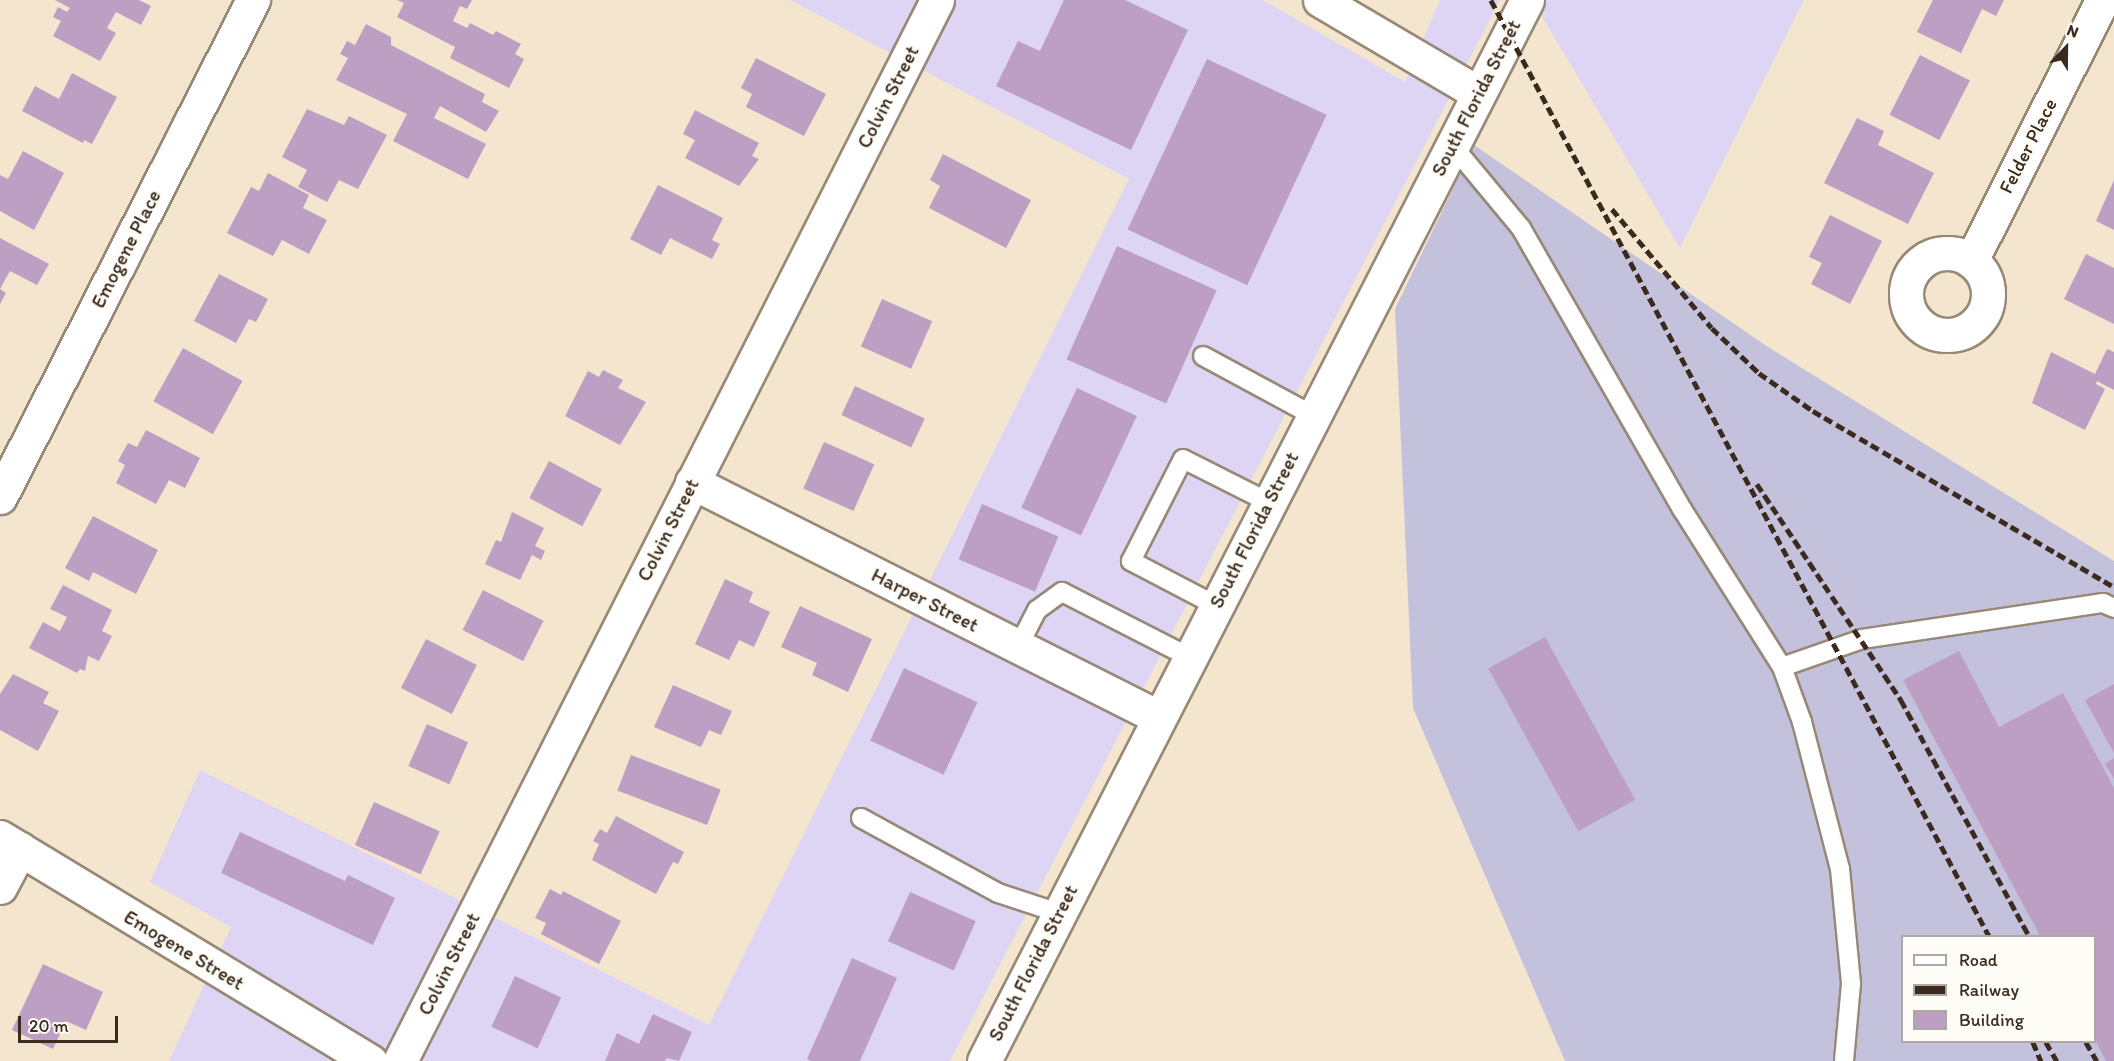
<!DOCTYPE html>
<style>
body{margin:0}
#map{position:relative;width:2114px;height:1061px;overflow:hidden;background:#f4e6ce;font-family:Itim,sans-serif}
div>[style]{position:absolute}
.built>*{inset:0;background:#ded5f5}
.industrial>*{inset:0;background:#c3c1db}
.building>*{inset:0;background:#bd9fc4;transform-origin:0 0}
.roads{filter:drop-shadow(2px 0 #988876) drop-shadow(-2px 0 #988876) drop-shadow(0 2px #988876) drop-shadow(0 -2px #988876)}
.lane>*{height:18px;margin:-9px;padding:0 9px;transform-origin:9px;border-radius:9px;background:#fff}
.street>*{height:33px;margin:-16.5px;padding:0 16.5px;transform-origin:16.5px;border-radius:16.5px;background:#fff}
.street>.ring{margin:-16.5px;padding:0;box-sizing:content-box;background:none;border:33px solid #fff;border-radius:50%}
.secondary>*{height:33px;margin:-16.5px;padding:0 16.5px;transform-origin:16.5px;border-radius:16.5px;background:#fff}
.rail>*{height:4.5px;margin-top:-2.25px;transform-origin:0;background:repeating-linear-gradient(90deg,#3b2a1e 0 9px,transparent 0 13.5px)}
span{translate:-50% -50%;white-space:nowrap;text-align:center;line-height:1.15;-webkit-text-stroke:6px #fdfcf7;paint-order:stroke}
.street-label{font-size:20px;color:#3b2a1e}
.legend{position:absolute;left:1901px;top:935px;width:195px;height:108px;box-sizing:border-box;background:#fdfcf7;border:2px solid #afa8a0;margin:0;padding:8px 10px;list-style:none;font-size:18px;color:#3b2a1e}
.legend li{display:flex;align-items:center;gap:12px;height:30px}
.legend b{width:30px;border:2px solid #afa8a0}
.north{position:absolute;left:2036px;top:18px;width:60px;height:60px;-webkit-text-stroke:4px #fdfcf7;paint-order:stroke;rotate:22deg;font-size:16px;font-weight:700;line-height:24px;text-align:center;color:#3b2a1e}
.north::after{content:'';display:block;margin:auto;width:21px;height:27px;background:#3b2a1e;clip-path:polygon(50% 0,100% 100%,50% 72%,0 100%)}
.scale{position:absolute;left:18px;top:1016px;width:100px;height:27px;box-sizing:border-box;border:3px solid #3b2a1e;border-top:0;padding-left:8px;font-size:18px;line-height:21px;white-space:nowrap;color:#3b2a1e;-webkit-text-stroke:4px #fdfcf7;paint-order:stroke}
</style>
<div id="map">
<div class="built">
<i style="clip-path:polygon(790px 0,1263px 0,1405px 82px,1440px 0,1500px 0,950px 1061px,169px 1061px,231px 927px,150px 882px,200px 770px,709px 1025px,1129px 179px)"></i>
<i style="clip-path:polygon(1532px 0,1804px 0,1680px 248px)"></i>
</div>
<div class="industrial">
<i style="clip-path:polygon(evenodd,1474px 145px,1768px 347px,2114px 561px,2114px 1061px,1565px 1061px,1413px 708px,1395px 309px,1474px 145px,1902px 936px,2094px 936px,2094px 1042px,1902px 1042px,1902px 936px)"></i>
</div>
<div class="building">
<i style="clip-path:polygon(55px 0,139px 0,151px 6px,141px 25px,116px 12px,107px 28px,116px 33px,100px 61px,53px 36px,61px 21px,53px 17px,58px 7px,67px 12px,70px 8px)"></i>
<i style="clip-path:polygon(397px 0,472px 0,467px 9px,460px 6px,453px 21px,467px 28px,470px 23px,493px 35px,496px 31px,521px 44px,515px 54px,524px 59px,509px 88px,450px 58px,455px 47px,397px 17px,404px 3px)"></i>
<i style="clip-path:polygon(1064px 0,1125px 0,1188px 30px,1131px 150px,996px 86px,1018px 41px,1040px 51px)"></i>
<i style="clip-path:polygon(1933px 0,2004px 0,1996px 16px,1982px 9px,1961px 53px,1917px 32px)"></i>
<i style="clip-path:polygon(366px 24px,391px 37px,391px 45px,485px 94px,482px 102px,499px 111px,486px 132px,440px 106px,434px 118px,486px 144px,468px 179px,393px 141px,407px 114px,336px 80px,348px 58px,340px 54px,347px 41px,355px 45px)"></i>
<i style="left:1920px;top:55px;width:56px;height:67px;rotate:27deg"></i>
<i style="clip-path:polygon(756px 58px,826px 94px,804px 136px,746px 107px,752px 94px,741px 88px)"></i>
<i style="left:1207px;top:59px;width:132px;height:188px;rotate:25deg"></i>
<i style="clip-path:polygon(72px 73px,117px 97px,92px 144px,84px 140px,83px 143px,22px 111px,35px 86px,59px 99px)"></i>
<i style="clip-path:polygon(307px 109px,344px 125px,349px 116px,387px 135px,358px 189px,339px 180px,327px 202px,298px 187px,307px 170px,282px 157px)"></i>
<i style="clip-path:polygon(695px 110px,759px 143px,752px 156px,759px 159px,739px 186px,685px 158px,695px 140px,683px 134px)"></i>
<i style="clip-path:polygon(1857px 118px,1884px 131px,1878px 145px,1934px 173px,1908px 224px,1824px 183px)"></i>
<i style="clip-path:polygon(23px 151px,64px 173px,34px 230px,0 211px,0 175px,8px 179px)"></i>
<i style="clip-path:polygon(943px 154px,1031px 200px,1006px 248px,929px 208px,940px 186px,930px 180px)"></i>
<i style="clip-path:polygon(268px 173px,309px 195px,303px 208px,327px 220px,309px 254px,282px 240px,273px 256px,227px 233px,251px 187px,259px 191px)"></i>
<i style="clip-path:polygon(2114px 180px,2114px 230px,2096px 221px)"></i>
<i style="clip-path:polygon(658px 185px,723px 218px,712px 240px,720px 244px,712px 259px,670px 238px,661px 255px,630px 239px)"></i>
<i style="clip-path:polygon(1830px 215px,1882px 241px,1850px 304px,1811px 284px,1822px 263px,1809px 257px)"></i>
<i style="clip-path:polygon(0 238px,49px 264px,37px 285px,10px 271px,0 289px,6px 293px,0 304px)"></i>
<i style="left:1117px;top:246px;width:109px;height:124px;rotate:24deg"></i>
<i style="clip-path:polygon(2086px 254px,2114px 268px,2114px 324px,2064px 299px)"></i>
<i style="clip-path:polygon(219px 274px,268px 299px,256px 322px,249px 319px,236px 343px,194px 321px)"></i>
<i style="left:882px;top:299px;width:55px;height:52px;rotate:24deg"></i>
<i style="left:183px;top:348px;width:68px;height:61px;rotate:29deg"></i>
<i style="clip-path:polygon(2107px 349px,2114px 352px,2114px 390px,2097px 381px,2096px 384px,2105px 389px,2085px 430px,2032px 403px,2051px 352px,2095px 374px)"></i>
<i style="clip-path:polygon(603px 370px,623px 380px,618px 388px,646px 402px,620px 445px,565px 416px,588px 371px,599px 377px)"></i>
<i style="left:855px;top:386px;width:77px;height:32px;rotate:25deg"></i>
<i style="left:1077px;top:388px;width:66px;height:132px;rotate:25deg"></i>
<i style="clip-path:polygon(146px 430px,200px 458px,185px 488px,169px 480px,156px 504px,116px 483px,125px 465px,118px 461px,128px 443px,137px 447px)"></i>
<i style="left:824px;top:442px;width:55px;height:51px;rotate:24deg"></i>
<i style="left:549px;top:461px;width:60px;height:42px;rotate:28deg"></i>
<i style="left:982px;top:504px;width:83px;height:60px;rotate:23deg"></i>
<i style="clip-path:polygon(512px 512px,544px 528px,535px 546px,545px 551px,541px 560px,532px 555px,520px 580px,485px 564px,496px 540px,501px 542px)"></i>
<i style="clip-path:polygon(93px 516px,158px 550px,136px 594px,93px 572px,89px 581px,65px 568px)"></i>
<i style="clip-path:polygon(725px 579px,753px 592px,749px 602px,770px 612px,754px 647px,739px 640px,729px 660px,695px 644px)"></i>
<i style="clip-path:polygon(63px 585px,112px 610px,102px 631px,112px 636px,99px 661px,88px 656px,85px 671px,80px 669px,77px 673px,29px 648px,43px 622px,60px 631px,67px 617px,50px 609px)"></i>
<i style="left:483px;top:590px;width:68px;height:45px;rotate:27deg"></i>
<i style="clip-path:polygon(800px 606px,872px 639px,848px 692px,812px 675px,817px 663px,781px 647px)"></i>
<i style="left:1545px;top:637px;width:186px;height:65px;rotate:61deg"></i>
<i style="left:426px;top:639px;width:57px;height:55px;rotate:27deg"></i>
<i style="clip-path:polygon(1959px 651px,1999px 727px,2063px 693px,2114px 788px,2114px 1061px,2106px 1061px,2094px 1038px,2094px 936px,2040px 936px,1903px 680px)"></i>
<i style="left:904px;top:668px;width:81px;height:80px;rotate:25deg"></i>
<i style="clip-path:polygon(13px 674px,49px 692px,43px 703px,59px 711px,38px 751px,0 730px,0 694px)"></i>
<i style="clip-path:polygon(2114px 684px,2114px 753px,2085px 700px)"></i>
<i style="clip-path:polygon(673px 685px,732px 711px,721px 735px,709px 730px,701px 747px,654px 727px)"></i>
<i style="left:427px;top:724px;width:45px;height:46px;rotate:24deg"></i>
<i style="left:631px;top:755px;width:96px;height:38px;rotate:21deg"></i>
<i style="clip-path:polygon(2114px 758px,2114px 779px,2105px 764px)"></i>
<i style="left:374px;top:802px;width:72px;height:47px;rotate:24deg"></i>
<i style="clip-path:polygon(616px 816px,684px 852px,678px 864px,673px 862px,656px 894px,592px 860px,599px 844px,593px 841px,600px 829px,607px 833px)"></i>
<i style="clip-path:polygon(240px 832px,345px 881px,348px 875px,395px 898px,373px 945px,221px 873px)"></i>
<i style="clip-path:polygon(550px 889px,561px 895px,563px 891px,621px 921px,599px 964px,541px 934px,546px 923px,535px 918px)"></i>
<i style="left:910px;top:892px;width:72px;height:54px;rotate:24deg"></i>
<i style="clip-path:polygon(852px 958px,897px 978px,860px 1061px,811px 1061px,807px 1059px)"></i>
<i style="clip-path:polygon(43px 964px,103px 992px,86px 1030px,66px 1021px,53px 1049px,12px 1030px)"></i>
<i style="left:515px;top:976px;width:51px;height:56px;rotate:25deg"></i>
<i style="clip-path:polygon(653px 1014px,692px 1032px,679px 1061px,667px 1058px,665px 1061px,605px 1061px,617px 1033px,639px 1044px)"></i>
</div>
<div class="roads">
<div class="lane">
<i style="left:1452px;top:145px;width:108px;rotate:50.3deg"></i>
<i style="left:1521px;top:228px;width:324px;rotate:60.2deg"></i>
<i style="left:1682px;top:509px;width:187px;rotate:57.7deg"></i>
<i style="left:1782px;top:667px;width:59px;rotate:70deg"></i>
<i style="left:1802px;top:722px;width:152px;rotate:75.5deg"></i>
<i style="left:1840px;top:869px;width:116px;rotate:84.5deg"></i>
<i style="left:1851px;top:984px;width:77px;rotate:95.2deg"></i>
<i style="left:1203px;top:356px;width:124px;rotate:28.4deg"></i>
<i style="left:1215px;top:605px;width:95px;rotate:-152.4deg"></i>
<i style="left:1131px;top:561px;width:114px;rotate:-63deg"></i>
<i style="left:1183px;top:459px;width:95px;rotate:26.8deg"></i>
<i style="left:1018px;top:647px;width:42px;rotate:-62.8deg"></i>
<i style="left:1037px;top:610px;width:31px;rotate:-36deg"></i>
<i style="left:1062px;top:592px;width:143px;rotate:27.1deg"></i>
<i style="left:1782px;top:667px;width:85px;rotate:-19.3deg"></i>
<i style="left:1862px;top:639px;width:244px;rotate:-8.5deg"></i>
<i style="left:2103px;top:603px;width:12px;rotate:24deg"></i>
<i style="left:861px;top:818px;width:156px;rotate:28.7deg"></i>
<i style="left:998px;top:893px;width:64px;rotate:18.2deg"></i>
</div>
<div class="street">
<i style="left:1320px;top:0;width:183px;rotate:30.5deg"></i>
<i class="ring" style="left:1906px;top:253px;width:49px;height:49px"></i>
<i style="left:1971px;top:261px;width:292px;rotate:-63.3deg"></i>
<i style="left:692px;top:482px;width:522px;rotate:26.76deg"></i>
<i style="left:0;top:497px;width:558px;rotate:-63.02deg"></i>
<i style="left:0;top:837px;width:433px;rotate:31.2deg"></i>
<i style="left:0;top:887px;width:43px;rotate:-62.2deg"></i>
<i style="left:400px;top:1061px;width:1189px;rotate:-63.15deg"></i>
</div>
<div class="secondary">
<i style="left:984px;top:1061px;width:1192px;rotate:-62.9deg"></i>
</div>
</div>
<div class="rail">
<i style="left:1491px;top:0;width:1060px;rotate:61.98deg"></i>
<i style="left:1612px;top:209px;width:155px;rotate:50deg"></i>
<i style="left:1712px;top:328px;width:65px;rotate:43.8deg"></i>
<i style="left:1759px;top:373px;width:66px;rotate:35.1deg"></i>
<i style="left:1813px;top:411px;width:349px;rotate:30.3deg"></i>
<i style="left:1757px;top:484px;width:260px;rotate:56.3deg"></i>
<i style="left:1901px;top:700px;width:268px;rotate:61.5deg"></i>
<i style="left:2033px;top:1042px;width:21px;rotate:67deg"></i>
<i style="left:2046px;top:1042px;width:22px;rotate:60deg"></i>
<i style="left:2086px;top:1042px;width:22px;rotate:60deg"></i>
</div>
<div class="street-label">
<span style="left:888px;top:97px;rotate:-63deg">Colvin Street</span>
<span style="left:1476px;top:98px;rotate:-63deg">South Florida Street</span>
<span style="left:2028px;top:146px;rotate:-63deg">Felder Place</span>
<span style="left:126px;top:249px;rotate:-63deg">Emogene Place</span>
<span style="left:668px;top:530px;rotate:-63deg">Colvin Street</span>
<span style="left:1254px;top:530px;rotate:-63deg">South Florida Street</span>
<span style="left:925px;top:600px;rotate:27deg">Harper Street</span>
<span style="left:184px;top:950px;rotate:31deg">Emogene Street</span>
<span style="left:1033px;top:963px;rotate:-63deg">South Florida Street</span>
<span style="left:449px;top:964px;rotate:-63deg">Colvin Street</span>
</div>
<ul class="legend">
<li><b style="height:8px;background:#fff"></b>Road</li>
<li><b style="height:8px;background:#3b2a1e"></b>Railway</li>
<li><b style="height:16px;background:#bd9fc4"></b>Building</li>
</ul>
<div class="north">N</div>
<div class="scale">20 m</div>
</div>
